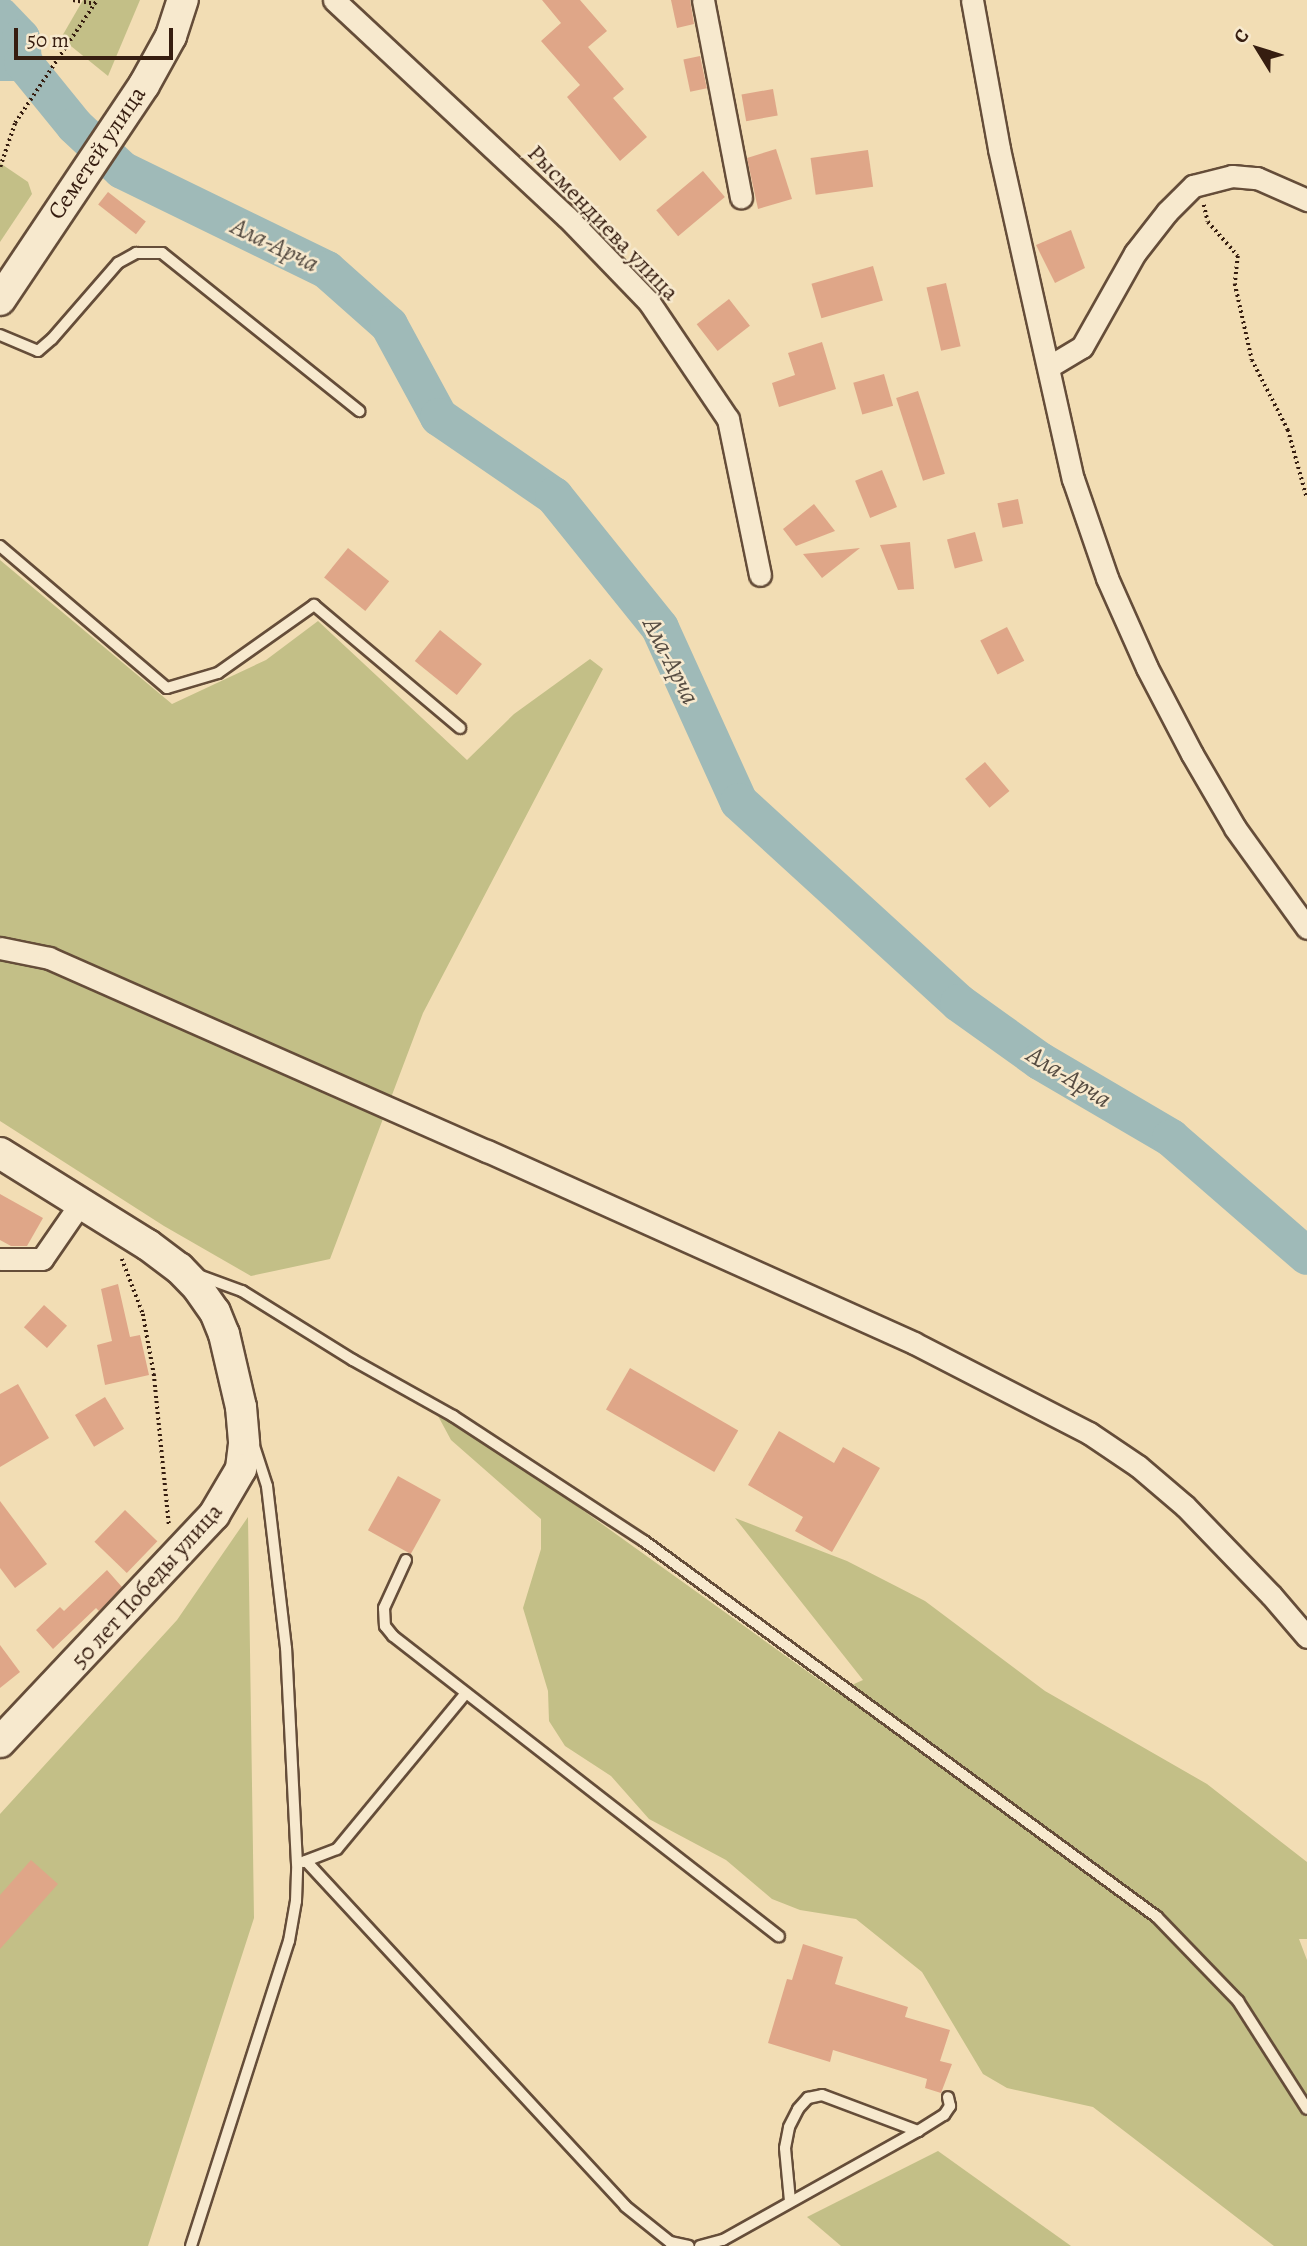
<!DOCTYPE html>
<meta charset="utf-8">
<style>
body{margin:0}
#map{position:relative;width:1307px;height:2246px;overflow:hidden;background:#f2ddb4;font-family:Alegreya,serif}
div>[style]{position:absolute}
.green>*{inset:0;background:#c3bf87}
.river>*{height:38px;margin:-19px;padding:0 19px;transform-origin:19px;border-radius:19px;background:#9fbab8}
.building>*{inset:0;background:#dfa688;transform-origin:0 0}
.path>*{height:3.5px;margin-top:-1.75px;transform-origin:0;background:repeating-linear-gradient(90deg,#361d10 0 2px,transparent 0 5.5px)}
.roads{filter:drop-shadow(2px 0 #654d39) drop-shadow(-2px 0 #654d39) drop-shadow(0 2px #654d39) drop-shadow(0 -2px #654d39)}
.lane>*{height:10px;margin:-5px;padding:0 5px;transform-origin:5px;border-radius:5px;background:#f7e9ce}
.street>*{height:21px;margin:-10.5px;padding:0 10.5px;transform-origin:10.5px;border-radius:10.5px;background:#f7e9ce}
.secondary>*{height:30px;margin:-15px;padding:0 15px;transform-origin:15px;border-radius:15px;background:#f7e9ce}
span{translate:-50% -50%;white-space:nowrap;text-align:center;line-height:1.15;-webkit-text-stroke:5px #f7e9ce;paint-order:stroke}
.street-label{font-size:24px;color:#361d10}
.water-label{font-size:26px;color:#564c42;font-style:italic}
.north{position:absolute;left:1223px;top:14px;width:70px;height:70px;-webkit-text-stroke:5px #f7e9ce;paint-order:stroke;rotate:308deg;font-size:19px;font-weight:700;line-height:28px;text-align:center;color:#361d10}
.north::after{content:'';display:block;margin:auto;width:24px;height:32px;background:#361d10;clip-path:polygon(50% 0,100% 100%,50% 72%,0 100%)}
.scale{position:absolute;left:14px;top:28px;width:159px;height:32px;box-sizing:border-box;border:4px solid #361d10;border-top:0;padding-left:9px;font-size:21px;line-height:24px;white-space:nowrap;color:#361d10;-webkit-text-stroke:5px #f7e9ce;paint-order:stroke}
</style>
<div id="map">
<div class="green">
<i style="clip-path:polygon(83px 0,140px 0,108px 76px,61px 38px)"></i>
<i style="clip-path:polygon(0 163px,28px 182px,32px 194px,0 242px)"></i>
<i style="clip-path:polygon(0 560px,172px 704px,266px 660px,318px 621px,467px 760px,514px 714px,590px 659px,603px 669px,423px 1013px,330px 1259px,251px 1276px,164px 1226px,0 1121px)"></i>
<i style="clip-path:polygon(437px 1414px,464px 1425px,836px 1692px,863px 1680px,735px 1518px,847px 1561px,925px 1601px,1045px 1691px,1207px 1784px,1307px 1862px,1307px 1939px,1299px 1939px,1307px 1960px,1307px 2246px,1274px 2246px,1093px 2107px,1007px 2088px,983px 2074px,922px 1972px,856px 1919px,800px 1910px,772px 1899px,726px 1860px,649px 1819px,611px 1776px,565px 1746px,549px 1721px,548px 1691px,523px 1608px,541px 1549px,541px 1519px,451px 1440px)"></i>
<i style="clip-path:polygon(248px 1517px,254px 1918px,148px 2246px,0 2246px,0 1814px,177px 1620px)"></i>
<i style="clip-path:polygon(938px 2151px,1071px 2246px,841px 2246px,807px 2217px)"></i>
</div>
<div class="river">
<i style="left:0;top:16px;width:30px;rotate:46deg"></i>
<i style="left:21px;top:38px;width:24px;rotate:85deg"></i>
<i style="left:0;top:62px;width:23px"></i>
<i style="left:23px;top:62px;width:82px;rotate:50.9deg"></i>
<i style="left:75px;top:126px;width:64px;rotate:43.1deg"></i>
<i style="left:122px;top:170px;width:228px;rotate:26deg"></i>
<i style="left:327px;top:270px;width:83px;rotate:41.6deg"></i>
<i style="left:389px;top:325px;width:105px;rotate:61.5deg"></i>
<i style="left:439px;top:417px;width:140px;rotate:34.5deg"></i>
<i style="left:554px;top:496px;width:169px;rotate:51.2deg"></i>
<i style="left:660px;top:628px;width:191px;rotate:65.6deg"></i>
<i style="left:739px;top:802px;width:298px;rotate:42.4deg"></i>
<i style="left:959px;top:1003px;width:100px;rotate:35.6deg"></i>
<i style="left:1040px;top:1061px;width:152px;rotate:30.4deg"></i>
<i style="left:1171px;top:1138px;width:180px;rotate:40.9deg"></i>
</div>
<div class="building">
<i style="clip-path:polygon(542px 0,580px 0,607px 31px,588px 47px,624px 89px,613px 98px,647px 137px,620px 161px,567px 97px,580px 85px,541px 41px,561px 23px)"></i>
<i style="clip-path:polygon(671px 0,690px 0,694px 24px,677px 28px)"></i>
<i style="left:700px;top:56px;width:33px;height:17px;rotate:78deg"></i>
<i style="left:773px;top:89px;width:27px;height:32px;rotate:80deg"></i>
<i style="clip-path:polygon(776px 149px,792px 199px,758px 209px,747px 158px)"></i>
<i style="left:868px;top:150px;width:37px;height:58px;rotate:82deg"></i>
<i style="left:703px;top:171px;width:34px;height:61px;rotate:50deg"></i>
<i style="left:108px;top:192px;width:48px;height:16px;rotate:38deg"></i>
<i style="clip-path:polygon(1071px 230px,1085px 268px,1055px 283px,1036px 245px)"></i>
<i style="left:873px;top:266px;width:36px;height:64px;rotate:74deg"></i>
<i style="left:946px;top:283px;width:65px;height:20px;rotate:77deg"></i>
<i style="left:729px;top:299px;width:34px;height:41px;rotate:52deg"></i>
<i style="clip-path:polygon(822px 342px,836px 389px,779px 407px,772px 383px,795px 375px,788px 353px)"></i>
<i style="left:884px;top:374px;width:33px;height:32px;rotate:74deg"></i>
<i style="left:918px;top:391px;width:87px;height:23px;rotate:72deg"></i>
<i style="left:882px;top:470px;width:40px;height:29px;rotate:68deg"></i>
<i style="left:1018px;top:499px;width:25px;height:21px;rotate:78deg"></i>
<i style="clip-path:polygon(814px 504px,835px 531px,796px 546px,783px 529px)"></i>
<i style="left:975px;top:532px;width:30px;height:29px;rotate:75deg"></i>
<i style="clip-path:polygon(910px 542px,914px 589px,898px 590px,880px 545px)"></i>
<i style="left:348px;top:548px;width:53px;height:38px;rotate:39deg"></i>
<i style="clip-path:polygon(860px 548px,822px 578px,803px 554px)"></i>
<i style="left:1007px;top:627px;width:38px;height:30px;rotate:63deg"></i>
<i style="left:440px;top:630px;width:54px;height:40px;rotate:39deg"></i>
<i style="left:985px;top:762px;width:38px;height:26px;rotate:50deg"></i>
<i style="clip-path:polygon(0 1194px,43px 1218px,27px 1246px,11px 1246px,0 1240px)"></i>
<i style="clip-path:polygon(118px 1284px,130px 1337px,140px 1335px,149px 1375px,105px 1385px,97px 1345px,112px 1341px,101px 1289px)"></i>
<i style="left:44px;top:1305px;width:31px;height:30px;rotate:42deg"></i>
<i style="left:630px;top:1368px;width:125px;height:48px;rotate:30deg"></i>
<i style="clip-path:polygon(18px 1384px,49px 1438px,0 1467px,0 1394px)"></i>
<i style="left:105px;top:1397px;width:37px;height:35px;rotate:59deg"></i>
<i style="clip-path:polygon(779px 1431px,834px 1463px,843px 1447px,880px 1468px,832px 1552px,795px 1531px,803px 1517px,748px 1485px)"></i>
<i style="left:398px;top:1476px;width:49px;height:62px;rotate:29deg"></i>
<i style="clip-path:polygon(0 1501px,47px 1564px,15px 1588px,0 1568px)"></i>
<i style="left:125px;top:1510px;width:45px;height:44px;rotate:44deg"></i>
<i style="clip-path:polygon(107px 1570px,122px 1587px,99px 1611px,96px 1608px,53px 1649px,36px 1630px,60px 1607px,64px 1611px)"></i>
<i style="clip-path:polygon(0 1645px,20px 1672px,0 1688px)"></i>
<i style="clip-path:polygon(31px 1860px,58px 1884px,0 1949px,0 1895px)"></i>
<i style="clip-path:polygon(803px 1944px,843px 1957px,835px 1984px,908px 2007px,905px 2017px,950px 2030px,940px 2061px,952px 2064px,941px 2093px,925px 2088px,927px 2079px,833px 2050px,830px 2062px,768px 2043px,787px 1979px,792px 1980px)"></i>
</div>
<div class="path">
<i style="left:73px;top:0;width:22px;rotate:10deg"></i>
<i style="left:0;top:167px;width:46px;rotate:-71.2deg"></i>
<i style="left:15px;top:123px;width:148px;rotate:-56.3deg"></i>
<i style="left:1204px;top:205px;width:17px;rotate:77deg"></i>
<i style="left:1208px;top:222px;width:45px;rotate:48.6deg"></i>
<i style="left:1238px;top:256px;width:28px;rotate:96deg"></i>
<i style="left:1235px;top:284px;width:78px;rotate:77.4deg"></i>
<i style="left:1252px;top:360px;width:79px;rotate:62.8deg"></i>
<i style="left:1288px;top:430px;width:71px;rotate:74.4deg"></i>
<i style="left:122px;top:1259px;width:59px;rotate:69.1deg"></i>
<i style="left:143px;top:1314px;width:61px;rotate:79.6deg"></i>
<i style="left:154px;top:1374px;width:152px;rotate:84.3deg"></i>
</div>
<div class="roads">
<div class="lane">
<i style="left:0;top:335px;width:41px;rotate:22.8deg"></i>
<i style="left:38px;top:351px;width:18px;rotate:-41deg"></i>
<i style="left:52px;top:339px;width:101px;rotate:-49deg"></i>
<i style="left:118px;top:263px;width:21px;rotate:-29deg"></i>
<i style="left:136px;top:253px;width:26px"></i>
<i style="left:162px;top:253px;width:253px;rotate:38.7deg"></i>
<i style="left:0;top:546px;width:219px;rotate:40.4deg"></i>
<i style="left:167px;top:688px;width:53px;rotate:-16.4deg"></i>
<i style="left:218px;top:673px;width:118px;rotate:-35.3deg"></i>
<i style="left:314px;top:605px;width:191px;rotate:40.1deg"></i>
<i style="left:198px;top:1275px;width:47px;rotate:20deg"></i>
<i style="left:242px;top:1291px;width:131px;rotate:31.9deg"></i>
<i style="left:353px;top:1360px;width:115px;rotate:29.2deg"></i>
<i style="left:453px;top:1416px;width:228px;rotate:33.2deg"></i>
<i style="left:644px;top:1541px;width:636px;rotate:36.24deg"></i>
<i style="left:1157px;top:1917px;width:117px;rotate:46deg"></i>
<i style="left:1238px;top:2001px;width:128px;rotate:57.4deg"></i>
<i style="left:406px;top:1560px;width:53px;rotate:114.6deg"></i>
<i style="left:384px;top:1608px;width:18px;rotate:87deg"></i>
<i style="left:385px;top:1626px;width:13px;rotate:51deg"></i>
<i style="left:393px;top:1636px;width:489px;rotate:37.9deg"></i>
<i style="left:306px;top:1861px;width:470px;rotate:47.2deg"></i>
<i style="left:625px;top:2206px;width:58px;rotate:38.7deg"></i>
<i style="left:670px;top:2242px;width:19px;rotate:12deg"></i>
<i style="left:303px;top:1862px;width:36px;rotate:-21deg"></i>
<i style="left:337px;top:1849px;width:202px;rotate:-50.4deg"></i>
<i style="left:790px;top:2201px;width:53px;rotate:-95.4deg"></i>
<i style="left:785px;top:2148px;width:21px;rotate:-79deg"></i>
<i style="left:789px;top:2127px;width:20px;rotate:-63deg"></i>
<i style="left:798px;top:2109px;width:15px;rotate:-48deg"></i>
<i style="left:808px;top:2098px;width:14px;rotate:-12deg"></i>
<i style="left:822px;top:2095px;width:103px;rotate:20.6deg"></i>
<i style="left:191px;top:2246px;width:320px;rotate:-72.2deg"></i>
<i style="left:289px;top:1941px;width:41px;rotate:-80.1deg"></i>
<i style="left:296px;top:1901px;width:37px;rotate:-88deg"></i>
<i style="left:297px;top:1864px;width:216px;rotate:-92.9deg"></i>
<i style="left:286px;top:1648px;width:163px;rotate:-96.7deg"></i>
<i style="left:267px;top:1486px;width:42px;rotate:-108deg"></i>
<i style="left:700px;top:2246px;width:24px;rotate:-15deg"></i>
<i style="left:723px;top:2240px;width:223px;rotate:-29.2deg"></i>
<i style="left:918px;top:2131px;width:31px;rotate:-32deg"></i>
<i style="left:944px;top:2115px;width:11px;rotate:-56deg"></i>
<i style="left:950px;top:2106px;width:9px;rotate:-103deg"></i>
</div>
<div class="street">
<i style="left:334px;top:0;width:318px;rotate:43deg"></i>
<i style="left:567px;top:217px;width:118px;rotate:46deg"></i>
<i style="left:649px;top:302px;width:141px;rotate:56deg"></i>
<i style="left:728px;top:419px;width:159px;rotate:78.4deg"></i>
<i style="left:703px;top:0;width:201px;rotate:79.1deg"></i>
<i style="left:972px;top:0;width:151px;rotate:79.7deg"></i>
<i style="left:999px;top:149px;width:338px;rotate:77.4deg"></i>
<i style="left:1073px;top:479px;width:105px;rotate:71deg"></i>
<i style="left:1107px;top:578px;width:98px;rotate:66deg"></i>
<i style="left:1147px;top:668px;width:97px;rotate:62.4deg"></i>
<i style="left:1192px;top:754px;width:86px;rotate:59.8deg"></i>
<i style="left:1235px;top:828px;width:123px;rotate:54.2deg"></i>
<i style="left:1050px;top:366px;width:37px;rotate:-31deg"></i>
<i style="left:1082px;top:347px;width:108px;rotate:-60.6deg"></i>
<i style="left:1135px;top:253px;width:52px;rotate:-52deg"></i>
<i style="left:1167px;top:212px;width:37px;rotate:-45deg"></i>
<i style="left:1193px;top:186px;width:40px;rotate:-14.4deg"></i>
<i style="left:1232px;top:176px;width:25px;rotate:5deg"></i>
<i style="left:1257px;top:178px;width:55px;rotate:23.7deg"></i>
<i style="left:0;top:948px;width:50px;rotate:11.5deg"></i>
<i style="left:49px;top:958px;width:479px;rotate:23.8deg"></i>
<i style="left:487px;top:1151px;width:468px;rotate:24.2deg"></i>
<i style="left:914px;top:1343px;width:197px;rotate:27.2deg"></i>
<i style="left:1089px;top:1433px;width:59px;rotate:34deg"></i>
<i style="left:1138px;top:1466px;width:62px;rotate:40.4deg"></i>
<i style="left:1185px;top:1506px;width:124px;rotate:46deg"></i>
<i style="left:1271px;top:1595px;width:55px;rotate:49.4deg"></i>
<i style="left:0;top:1259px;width:42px"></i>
<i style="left:42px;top:1259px;width:67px;rotate:-55.4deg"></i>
</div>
<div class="secondary">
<i style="left:0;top:300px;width:259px;rotate:-56.2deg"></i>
<i style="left:144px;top:85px;width:56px;rotate:-61.1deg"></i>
<i style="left:171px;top:36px;width:38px;rotate:-72deg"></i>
<i style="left:0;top:1153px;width:174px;rotate:31.9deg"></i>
<i style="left:148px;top:1245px;width:39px;rotate:37deg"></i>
<i style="left:179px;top:1268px;width:28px;rotate:46deg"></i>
<i style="left:198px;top:1288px;width:29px;rotate:55deg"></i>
<i style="left:215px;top:1312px;width:24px;rotate:68deg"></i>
<i style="left:224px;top:1334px;width:75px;rotate:76.9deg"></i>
<i style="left:241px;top:1407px;width:37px;rotate:85deg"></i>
<i style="left:244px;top:1444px;width:25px;rotate:97deg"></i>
<i style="left:241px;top:1469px;width:53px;rotate:120.4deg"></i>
<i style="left:214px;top:1515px;width:312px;rotate:133.3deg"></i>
</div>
</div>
<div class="street-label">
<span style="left:97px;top:153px;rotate:-56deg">Семетей улица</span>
<span style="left:603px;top:223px;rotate:46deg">Рысмендиева улица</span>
<span style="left:147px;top:1586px;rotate:-48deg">50 лет Победы улица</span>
</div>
<div class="water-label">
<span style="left:275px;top:245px;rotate:26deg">Ала-Арча</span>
<span style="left:671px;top:661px;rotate:63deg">Ала-Арча</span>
<span style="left:1069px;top:1077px;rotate:32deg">Ала-Арча</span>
</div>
<div class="north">С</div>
<div class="scale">50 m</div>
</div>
